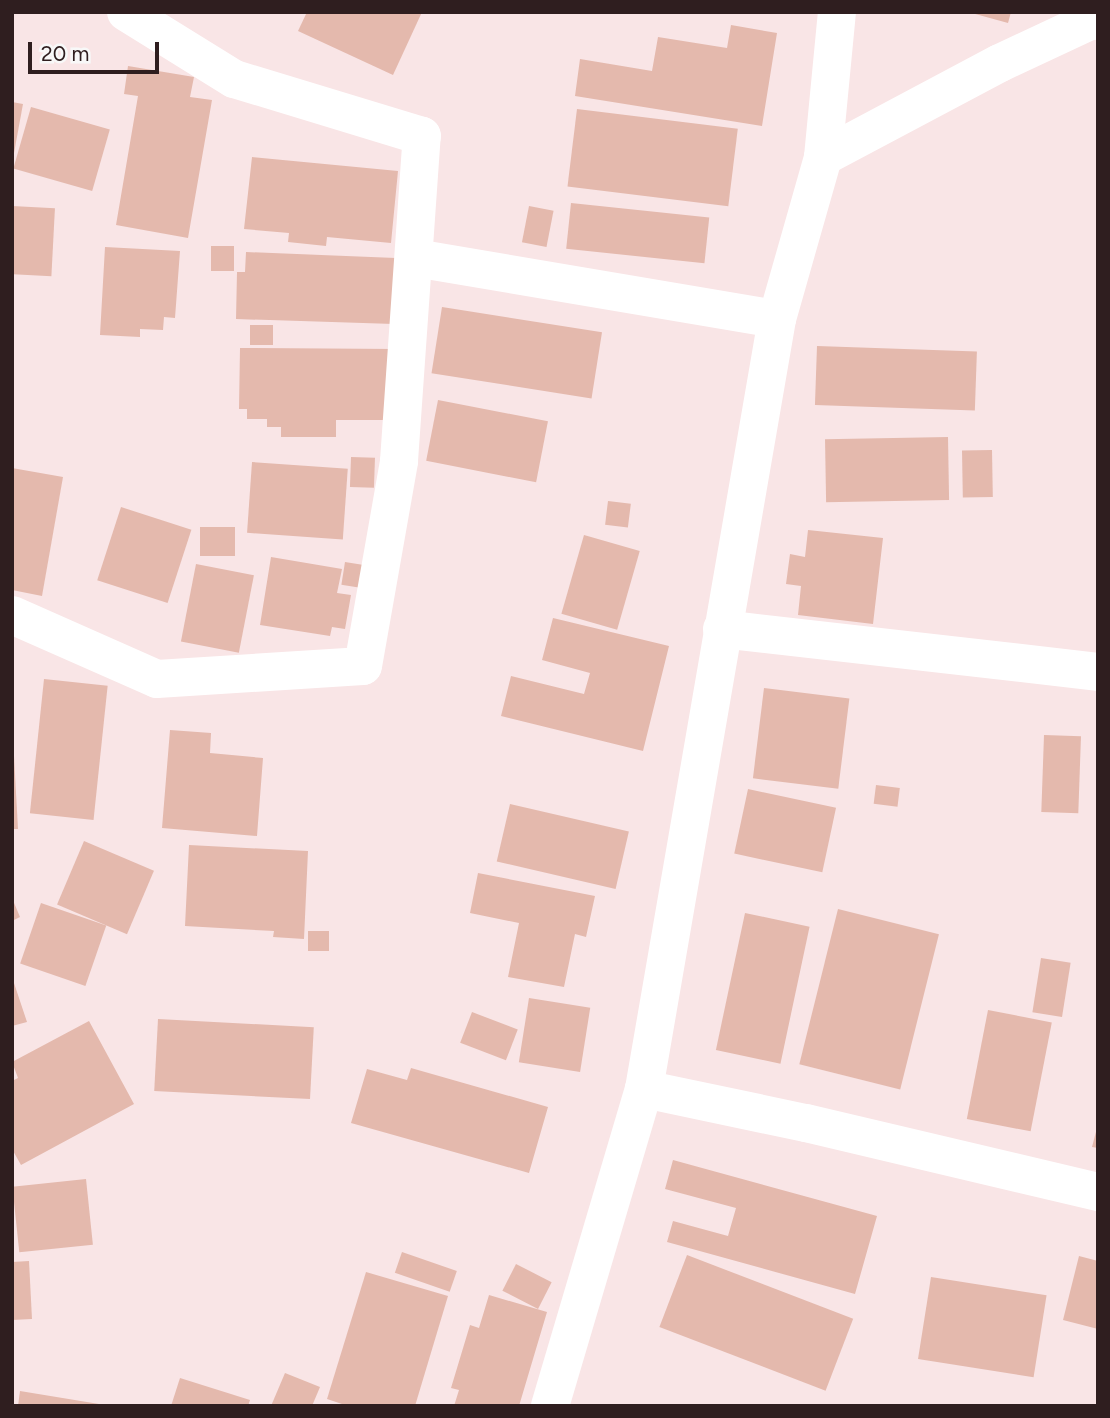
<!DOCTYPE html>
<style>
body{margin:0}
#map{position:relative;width:1110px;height:1418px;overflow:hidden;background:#f9e5e6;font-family:Figtree,sans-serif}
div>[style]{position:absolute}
.building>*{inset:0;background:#e4b9ad;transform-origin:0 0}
.street>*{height:38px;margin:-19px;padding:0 19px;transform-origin:19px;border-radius:19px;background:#fff}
span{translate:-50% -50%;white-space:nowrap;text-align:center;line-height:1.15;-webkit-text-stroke:5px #f8f8f8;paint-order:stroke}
.frame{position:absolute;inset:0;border:14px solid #2f1e1f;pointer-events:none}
.scale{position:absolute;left:28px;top:42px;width:131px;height:32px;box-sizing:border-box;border:4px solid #2f1e1f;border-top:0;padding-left:9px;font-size:21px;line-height:24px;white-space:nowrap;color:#2f1e1f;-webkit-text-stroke:5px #f8f8f8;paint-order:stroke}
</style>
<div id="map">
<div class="building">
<i style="clip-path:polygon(307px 12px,422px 12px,393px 75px,298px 31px)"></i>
<i style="clip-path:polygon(968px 12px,1011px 12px,1008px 23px)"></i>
<i style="clip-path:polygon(731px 25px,777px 33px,762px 126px,575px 96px,580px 59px,652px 71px,658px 37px,727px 48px)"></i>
<i style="clip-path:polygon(128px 66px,194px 77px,190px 97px,212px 100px,188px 238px,116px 225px,138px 96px,124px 94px)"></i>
<i style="clip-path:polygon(12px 102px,23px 104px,14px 153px,12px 153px)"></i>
<i style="left:31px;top:107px;width:82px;height:64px;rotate:16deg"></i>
<i style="left:577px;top:109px;width:162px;height:78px;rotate:7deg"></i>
<i style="clip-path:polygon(252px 157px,398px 171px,391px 243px,327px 237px,326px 246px,288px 242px,289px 233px,244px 229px)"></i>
<i style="left:571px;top:203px;width:139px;height:46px;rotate:6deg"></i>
<i style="left:12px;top:206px;width:43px;height:68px;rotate:3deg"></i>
<i style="left:529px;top:206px;width:25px;height:37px;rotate:11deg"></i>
<i style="left:211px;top:246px;width:23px;height:25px"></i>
<i style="clip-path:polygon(105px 247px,180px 251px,175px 318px,164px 317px,163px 330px,140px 329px,140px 337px,100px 335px)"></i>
<i style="clip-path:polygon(246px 252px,396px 258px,394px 324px,236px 319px,237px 272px,245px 272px)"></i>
<i style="left:442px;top:307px;width:162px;height:67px;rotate:9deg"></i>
<i style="left:250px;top:325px;width:23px;height:20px"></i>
<i style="left:817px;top:346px;width:160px;height:59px;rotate:2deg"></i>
<i style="clip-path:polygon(240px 348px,397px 349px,387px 420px,336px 420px,336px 437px,281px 437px,281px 427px,267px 427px,267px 419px,247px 419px,247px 409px,239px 409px)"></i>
<i style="left:438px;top:400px;width:112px;height:62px;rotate:11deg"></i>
<i style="left:948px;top:437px;width:63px;height:123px;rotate:89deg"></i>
<i style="left:992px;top:450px;width:47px;height:30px;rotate:89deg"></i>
<i style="left:351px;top:457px;width:24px;height:30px;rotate:2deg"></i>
<i style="left:252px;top:462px;width:96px;height:71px;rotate:4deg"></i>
<i style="clip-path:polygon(12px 468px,63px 477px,42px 596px,12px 590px)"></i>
<i style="left:608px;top:501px;width:23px;height:24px;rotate:7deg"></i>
<i style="left:121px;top:507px;width:74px;height:77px;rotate:18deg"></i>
<i style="left:200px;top:527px;width:35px;height:29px"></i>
<i style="clip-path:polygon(808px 530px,883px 538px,873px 624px,798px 615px,801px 586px,786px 584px,790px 554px,805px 557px)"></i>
<i style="left:584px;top:535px;width:58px;height:82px;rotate:16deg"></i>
<i style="clip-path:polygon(271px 557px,342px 569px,337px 593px,351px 595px,345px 629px,332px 627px,330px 636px,260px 625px)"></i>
<i style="left:345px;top:562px;width:19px;height:23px;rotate:9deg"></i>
<i style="left:196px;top:564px;width:59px;height:79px;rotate:11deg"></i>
<i style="clip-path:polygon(553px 618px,669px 646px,643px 751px,501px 716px,511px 676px,584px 694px,590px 673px,542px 660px)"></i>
<i style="left:44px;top:679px;width:64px;height:135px;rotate:6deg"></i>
<i style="left:764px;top:688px;width:86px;height:91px;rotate:7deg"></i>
<i style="clip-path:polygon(170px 730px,211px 733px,210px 753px,263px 758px,257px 836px,162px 828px)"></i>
<i style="left:1044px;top:735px;width:37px;height:77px;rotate:2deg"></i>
<i style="clip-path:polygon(12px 756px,14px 756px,18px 829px,12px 829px)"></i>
<i style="left:876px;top:785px;width:24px;height:19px;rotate:7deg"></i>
<i style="left:748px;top:789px;width:90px;height:66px;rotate:12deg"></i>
<i style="left:510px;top:804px;width:122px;height:59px;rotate:13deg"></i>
<i style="left:84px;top:841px;width:76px;height:69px;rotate:23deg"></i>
<i style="clip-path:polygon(189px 845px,308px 851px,304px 939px,273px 937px,274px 931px,185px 926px)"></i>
<i style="clip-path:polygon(478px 873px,595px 896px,586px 937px,575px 934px,564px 987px,508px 977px,519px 923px,470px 913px)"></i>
<i style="clip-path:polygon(12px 898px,20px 917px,12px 921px)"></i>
<i style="left:41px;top:903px;width:69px;height:64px;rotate:19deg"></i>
<i style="left:838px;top:909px;width:104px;height:160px;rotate:14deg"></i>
<i style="left:745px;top:913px;width:66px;height:140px;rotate:12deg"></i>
<i style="left:308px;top:931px;width:21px;height:20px"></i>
<i style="left:1041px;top:958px;width:30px;height:55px;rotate:9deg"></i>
<i style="clip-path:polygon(12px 977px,27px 1022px,12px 1026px)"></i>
<i style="left:529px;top:998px;width:62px;height:65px;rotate:9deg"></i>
<i style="left:988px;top:1010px;width:65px;height:111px;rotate:11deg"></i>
<i style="left:472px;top:1012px;width:49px;height:33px;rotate:21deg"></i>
<i style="left:158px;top:1019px;width:156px;height:72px;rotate:3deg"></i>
<i style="clip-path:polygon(89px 1021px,134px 1104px,21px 1165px,12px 1149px,12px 1081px,18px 1078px,12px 1062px)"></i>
<i style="clip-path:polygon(411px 1068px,548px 1107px,529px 1173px,351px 1123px,367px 1069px,407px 1080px)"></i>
<i style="clip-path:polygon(1097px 1128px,1098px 1128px,1098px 1148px,1092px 1147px)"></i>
<i style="clip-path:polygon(673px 1160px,877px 1216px,855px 1294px,667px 1242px,673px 1221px,728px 1236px,736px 1208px,665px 1189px)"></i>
<i style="left:86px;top:1179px;width:66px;height:74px;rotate:84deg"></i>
<i style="left:402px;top:1252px;width:58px;height:22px;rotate:19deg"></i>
<i style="left:687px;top:1255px;width:178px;height:77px;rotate:21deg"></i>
<i style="clip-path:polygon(1079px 1256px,1098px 1261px,1098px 1329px,1063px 1320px)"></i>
<i style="clip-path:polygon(29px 1261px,32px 1319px,12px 1320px,12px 1262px)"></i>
<i style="left:516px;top:1264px;width:40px;height:30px;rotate:27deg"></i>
<i style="clip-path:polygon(366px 1272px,448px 1296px,415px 1406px,348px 1406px,327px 1399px)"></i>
<i style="left:931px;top:1277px;width:117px;height:83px;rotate:9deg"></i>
<i style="clip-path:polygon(489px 1295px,547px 1312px,519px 1406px,454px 1406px,459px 1390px,451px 1388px,470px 1325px,479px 1328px)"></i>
<i style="clip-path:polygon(285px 1373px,320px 1387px,312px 1406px,271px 1406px)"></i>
<i style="clip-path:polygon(180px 1378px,250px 1400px,248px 1406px,171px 1406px)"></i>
<i style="clip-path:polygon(20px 1391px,99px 1404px,99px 1406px,18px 1406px)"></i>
</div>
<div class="street">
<i style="left:823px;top:157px;width:200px;rotate:-28deg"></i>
<i style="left:1000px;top:63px;width:102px;rotate:-25.1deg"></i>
<i style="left:1092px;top:20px;width:6px;rotate:9deg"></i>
<i style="left:415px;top:258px;width:367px;rotate:9.6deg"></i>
<i style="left:12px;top:615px;width:158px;rotate:23.8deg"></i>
<i style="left:157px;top:679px;width:206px;rotate:-3.6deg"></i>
<i style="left:363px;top:666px;width:208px;rotate:-80deg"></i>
<i style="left:399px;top:461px;width:326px;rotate:-86deg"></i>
<i style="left:422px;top:136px;width:196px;rotate:-163.1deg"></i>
<i style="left:234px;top:79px;width:127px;rotate:-148.2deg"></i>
<i style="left:722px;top:629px;width:378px;rotate:6.5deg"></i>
<i style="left:644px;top:1089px;width:166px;rotate:11.9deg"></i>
<i style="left:806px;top:1123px;width:300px;rotate:13.3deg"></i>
<i style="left:550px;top:1406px;width:331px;rotate:-73.5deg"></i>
<i style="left:644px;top:1089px;width:781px;rotate:-80.2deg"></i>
<i style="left:777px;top:319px;width:168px;rotate:-74.1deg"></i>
<i style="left:823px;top:157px;width:146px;rotate:-84.5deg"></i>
</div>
<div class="frame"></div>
<div class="scale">20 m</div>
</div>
